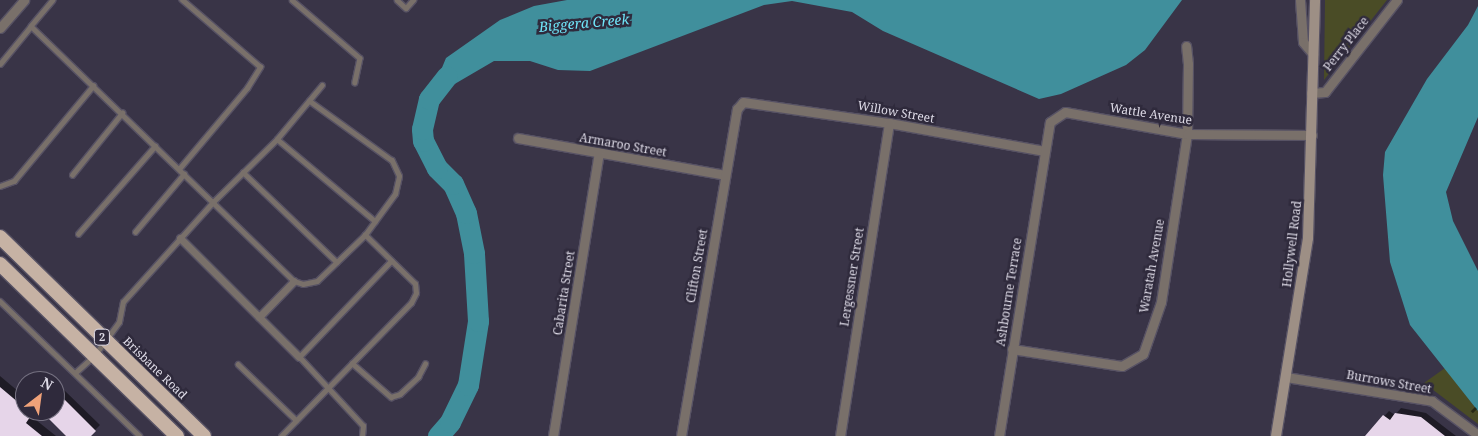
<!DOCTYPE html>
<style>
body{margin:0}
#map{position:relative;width:1478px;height:436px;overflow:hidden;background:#393447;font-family:"Noto Serif",serif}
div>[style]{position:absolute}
.green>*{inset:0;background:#4a4c26}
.water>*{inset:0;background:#408f9c}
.shadow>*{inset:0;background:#0007;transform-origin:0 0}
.river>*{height:21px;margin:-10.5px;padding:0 10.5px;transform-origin:10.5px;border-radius:10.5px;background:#408f9c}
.building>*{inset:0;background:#e6d5e9}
.roads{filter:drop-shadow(1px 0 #575264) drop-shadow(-1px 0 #575264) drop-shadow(0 1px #575264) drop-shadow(0 -1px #575264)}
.service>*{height:4.5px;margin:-2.25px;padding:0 2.25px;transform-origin:2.25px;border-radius:2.25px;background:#79706a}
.pedestrian>*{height:7px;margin:-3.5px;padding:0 3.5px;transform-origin:3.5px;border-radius:3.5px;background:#79706a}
.minor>*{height:9px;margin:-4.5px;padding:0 4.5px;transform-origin:4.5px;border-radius:4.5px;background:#79706a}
.secondary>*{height:10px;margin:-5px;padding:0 5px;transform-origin:5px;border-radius:5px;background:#9d8f85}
.trunk>*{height:14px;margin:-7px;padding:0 7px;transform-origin:7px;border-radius:7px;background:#c6b2a4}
span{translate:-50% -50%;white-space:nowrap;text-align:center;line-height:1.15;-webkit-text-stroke:5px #2f2a3c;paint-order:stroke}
.shield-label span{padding:1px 4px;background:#2f2a3c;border:1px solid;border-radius:4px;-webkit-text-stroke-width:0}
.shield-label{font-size:11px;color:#dfdce8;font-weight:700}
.street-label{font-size:12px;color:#dfdce8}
.water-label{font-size:14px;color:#6fe5f8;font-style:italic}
.north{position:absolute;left:15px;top:371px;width:50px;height:50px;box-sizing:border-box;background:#2f2a3c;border:1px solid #757181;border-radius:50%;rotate:30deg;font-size:14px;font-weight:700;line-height:20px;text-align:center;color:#dfdce8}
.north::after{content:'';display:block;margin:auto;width:18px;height:22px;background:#f0a279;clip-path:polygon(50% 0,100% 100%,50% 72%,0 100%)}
</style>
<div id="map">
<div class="green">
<i style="clip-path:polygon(1325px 0,1387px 0,1324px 80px)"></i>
<i style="clip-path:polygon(1445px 368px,1478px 411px,1478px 424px,1424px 383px)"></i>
</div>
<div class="water">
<i style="clip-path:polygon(567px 0,1182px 0,1145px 50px,1126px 65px,1061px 94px,1039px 99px,883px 31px,852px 12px,792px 1px,764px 5px,590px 71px,558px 70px,530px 61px,494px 61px,429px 99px,446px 58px,500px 20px,534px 6px)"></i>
<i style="clip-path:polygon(1478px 6px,1478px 117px,1446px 192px,1453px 221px,1478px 271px,1478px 411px,1410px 325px,1390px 262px,1383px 175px,1385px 152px,1427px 79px,1468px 25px)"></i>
</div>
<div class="shadow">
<i style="clip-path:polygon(0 376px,25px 397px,25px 411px,35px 411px,31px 416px,56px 436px,0 436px)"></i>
<i style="clip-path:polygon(64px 390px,100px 425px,89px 436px,68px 436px,43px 411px,55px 411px,55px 399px)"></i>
<i style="left:1475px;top:407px;width:3px;height:6px;rotate:45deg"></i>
<i style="clip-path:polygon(1401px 408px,1426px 413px,1456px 436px,1366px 436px,1389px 411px,1395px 415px)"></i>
</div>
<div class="river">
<i style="left:438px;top:436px;width:18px;rotate:-49deg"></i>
<i style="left:450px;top:422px;width:41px;rotate:-64.1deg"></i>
<i style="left:468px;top:385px;width:65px;rotate:-81.1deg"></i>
<i style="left:478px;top:321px;width:68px;rotate:-93.4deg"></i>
<i style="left:474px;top:253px;width:41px;rotate:-101.3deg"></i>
<i style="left:466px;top:213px;width:32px;rotate:-114deg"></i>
<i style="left:453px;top:184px;width:23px;rotate:-135deg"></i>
<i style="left:437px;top:168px;width:30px;rotate:-117deg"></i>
<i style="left:423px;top:141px;width:12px;rotate:-95deg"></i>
<i style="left:422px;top:129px;width:31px;rotate:-77deg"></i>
<i style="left:429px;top:99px;width:29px;rotate:-52deg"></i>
</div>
<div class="building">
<i style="clip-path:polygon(0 387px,32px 414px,26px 423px,42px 436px,0 436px)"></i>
<i style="clip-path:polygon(59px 394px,96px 431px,91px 436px,66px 436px,41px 411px,55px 411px,55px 397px)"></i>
<i style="clip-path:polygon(1395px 413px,1421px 417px,1445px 436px,1365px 436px,1383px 415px,1390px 420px)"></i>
</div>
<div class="roads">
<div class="service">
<i style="left:53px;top:0;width:34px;rotate:130deg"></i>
<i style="left:31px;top:26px;width:366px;rotate:44.1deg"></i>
<i style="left:294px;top:281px;width:9px;rotate:18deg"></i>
<i style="left:303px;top:284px;width:14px;rotate:-12deg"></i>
<i style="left:317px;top:281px;width:66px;rotate:-43.8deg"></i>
<i style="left:365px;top:235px;width:51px;rotate:-53.8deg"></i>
<i style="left:395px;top:194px;width:18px;rotate:-77deg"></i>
<i style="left:399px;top:176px;width:17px;rotate:-115deg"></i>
<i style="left:392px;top:161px;width:102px;rotate:-144.1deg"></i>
<i style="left:292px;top:0;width:89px;rotate:40.5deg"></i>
<i style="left:360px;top:58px;width:25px;rotate:102deg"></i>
<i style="left:397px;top:0;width:12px;rotate:42deg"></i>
<i style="left:406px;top:8px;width:11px;rotate:-49deg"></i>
<i style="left:0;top:64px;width:49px;rotate:-50.8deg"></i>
<i style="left:277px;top:139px;width:128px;rotate:39.9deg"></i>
<i style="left:179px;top:169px;width:106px;rotate:-50deg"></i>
<i style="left:247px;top:88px;width:25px;rotate:-58deg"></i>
<i style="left:260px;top:67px;width:103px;rotate:-139.3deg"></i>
<i style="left:243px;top:172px;width:130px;rotate:43.8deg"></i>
<i style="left:72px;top:175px;width:80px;rotate:-51.1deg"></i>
<i style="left:0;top:186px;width:15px;rotate:-20deg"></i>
<i style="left:14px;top:181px;width:124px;rotate:-50.3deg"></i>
<i style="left:135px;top:232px;width:76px;rotate:-49.8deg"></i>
<i style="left:78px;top:234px;width:117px;rotate:-48.8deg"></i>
<i style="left:0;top:301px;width:194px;rotate:44deg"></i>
<i style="left:352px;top:363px;width:52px;rotate:41.1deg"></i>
<i style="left:391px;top:397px;width:9px;rotate:-18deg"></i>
<i style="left:400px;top:394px;width:25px;rotate:-43deg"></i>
<i style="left:418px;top:377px;width:15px;rotate:-62deg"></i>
<i style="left:238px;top:364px;width:81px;rotate:44deg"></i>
<i style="left:75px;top:373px;width:25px;rotate:-42deg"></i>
<i style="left:94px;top:356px;width:42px;rotate:-53.7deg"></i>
<i style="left:119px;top:322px;width:20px;rotate:-79deg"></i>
<i style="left:123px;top:302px;width:135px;rotate:-48deg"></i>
<i style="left:213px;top:202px;width:90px;rotate:-44.5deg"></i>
<i style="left:277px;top:139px;width:70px;rotate:-50.2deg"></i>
<i style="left:281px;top:436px;width:186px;rotate:-45.7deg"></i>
<i style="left:411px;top:303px;width:11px;rotate:-63deg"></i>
<i style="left:416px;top:293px;width:9px;rotate:-96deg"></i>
<i style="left:415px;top:284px;width:70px;rotate:-135.6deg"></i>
<i style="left:362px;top:436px;width:10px;rotate:-84deg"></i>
<i style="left:363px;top:426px;width:94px;rotate:-132.8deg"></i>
<i style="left:299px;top:357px;width:133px;rotate:-46.2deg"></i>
</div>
<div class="pedestrian">
<i style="left:180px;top:238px;width:168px;rotate:45deg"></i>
<i style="left:259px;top:317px;width:50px;rotate:-45.8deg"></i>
</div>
<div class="minor">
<i style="left:1300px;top:0;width:42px;rotate:85.9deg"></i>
<i style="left:1303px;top:42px;width:16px;rotate:50deg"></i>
<i style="left:0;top:28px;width:37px;rotate:-49deg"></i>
<i style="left:1311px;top:93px;width:14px;rotate:-4deg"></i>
<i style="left:1325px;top:92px;width:117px;rotate:-52deg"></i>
<i style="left:518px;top:138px;width:210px;rotate:10.1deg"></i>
<i style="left:1012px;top:349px;width:111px;rotate:8.8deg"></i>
<i style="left:1122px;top:366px;width:24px;rotate:-30deg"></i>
<i style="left:1143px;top:354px;width:55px;rotate:-70.9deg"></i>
<i style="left:1161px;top:302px;width:170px;rotate:-81.2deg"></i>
<i style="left:1187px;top:134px;width:70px;rotate:-89.2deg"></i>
<i style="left:1188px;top:64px;width:18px;rotate:-96deg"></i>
<i style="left:1286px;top:377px;width:148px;rotate:9.3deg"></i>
<i style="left:1432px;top:401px;width:57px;rotate:36.5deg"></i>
<i style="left:553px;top:436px;width:287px;rotate:-80.8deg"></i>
<i style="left:681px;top:436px;width:332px;rotate:-80.3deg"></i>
<i style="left:737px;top:109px;width:9px;rotate:-49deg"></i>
<i style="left:743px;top:102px;width:148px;rotate:8.2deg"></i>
<i style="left:889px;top:123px;width:158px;rotate:10.2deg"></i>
<i style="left:840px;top:436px;width:317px;rotate:-81.1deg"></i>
<i style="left:999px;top:436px;width:318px;rotate:-80.8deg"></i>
<i style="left:1050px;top:122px;width:18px;rotate:-34deg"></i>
<i style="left:1065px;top:112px;width:124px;rotate:10.2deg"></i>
<i style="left:1187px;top:134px;width:125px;rotate:0.5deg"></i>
</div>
<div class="secondary">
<i style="left:1276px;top:436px;width:201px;rotate:-80.8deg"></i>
<i style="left:1308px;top:238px;width:238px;rotate:-88.3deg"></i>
</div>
<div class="trunk">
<i style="left:0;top:237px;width:285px;rotate:44.3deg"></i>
<i style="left:0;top:264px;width:247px;rotate:44.2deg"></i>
</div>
</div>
<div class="shield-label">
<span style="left:102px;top:337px">2</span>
</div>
<div class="street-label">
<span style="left:1346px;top:44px;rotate:-52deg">Perry Place</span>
<span style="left:896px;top:112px;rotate:10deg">Willow Street</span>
<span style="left:1151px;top:114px;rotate:9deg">Wattle Avenue</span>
<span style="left:623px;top:145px;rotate:10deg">Armaroo Street</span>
<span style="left:1292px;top:244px;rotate:-83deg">Hollywell Road</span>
<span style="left:697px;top:266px;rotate:-80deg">Clifton Street</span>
<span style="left:1152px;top:266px;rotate:-80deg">Waratah Avenue</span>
<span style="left:852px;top:277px;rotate:-81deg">Lergessner Street</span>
<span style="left:1009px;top:292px;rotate:-81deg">Ashbourne Terrace</span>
<span style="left:564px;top:293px;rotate:-81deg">Cabarita Street</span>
<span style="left:155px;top:368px;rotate:44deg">Brisbane Road</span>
<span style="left:1389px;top:382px;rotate:10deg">Burrows Street</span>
</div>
<div class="water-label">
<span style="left:584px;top:23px;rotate:-5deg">Biggera Creek</span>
</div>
<div class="north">N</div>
</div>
